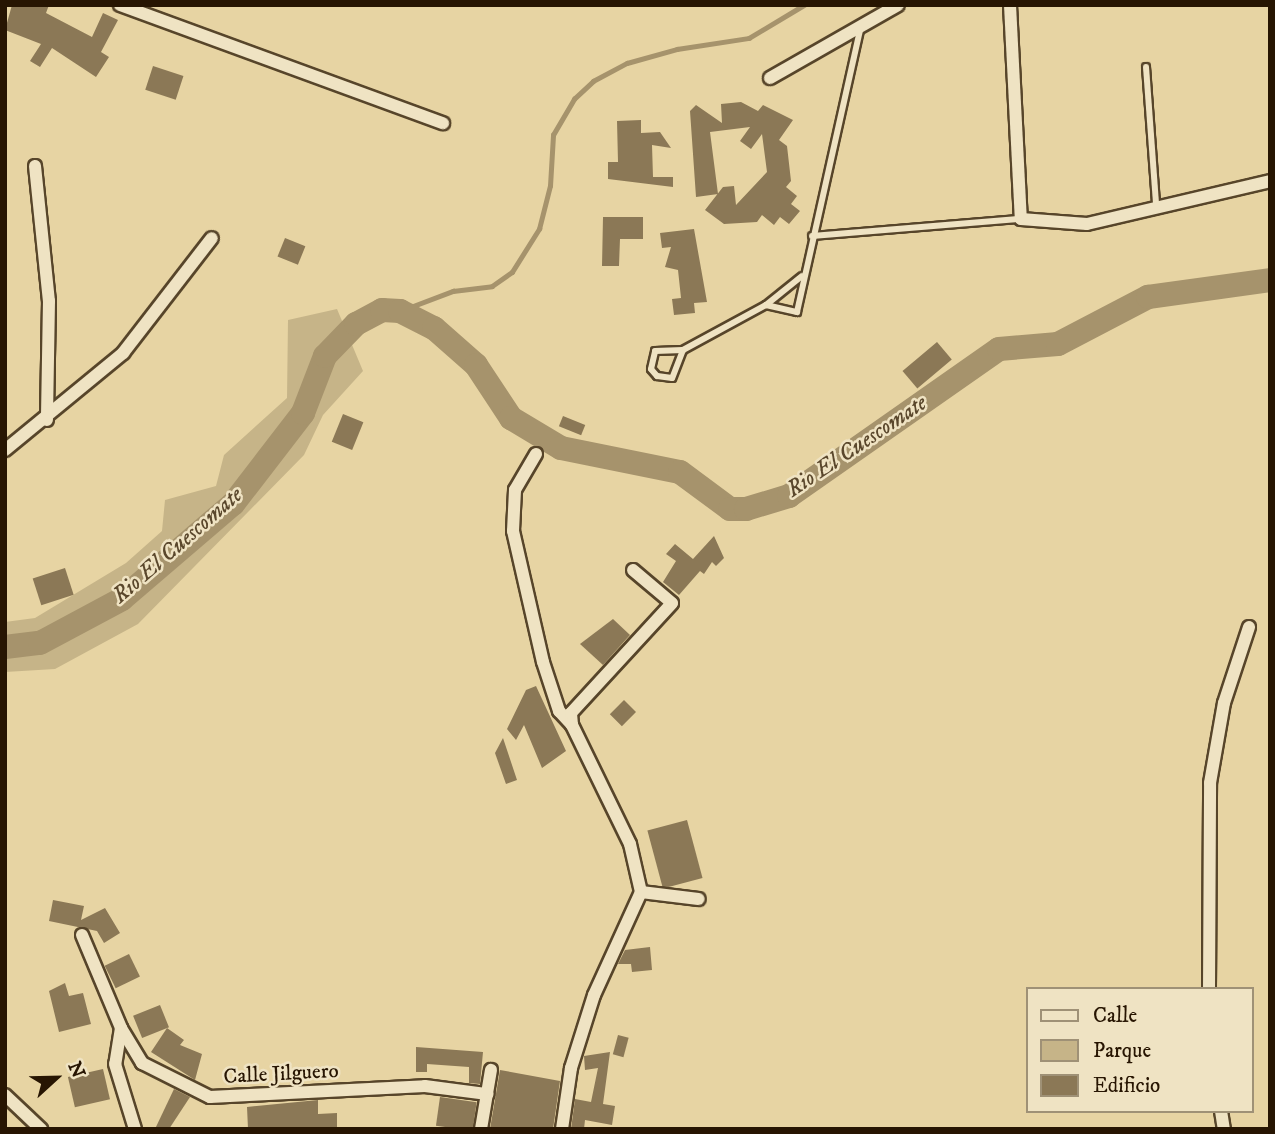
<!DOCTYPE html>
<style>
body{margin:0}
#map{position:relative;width:1275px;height:1134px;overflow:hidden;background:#e7d4a3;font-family:"IM FELL DW Pica",serif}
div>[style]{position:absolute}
.green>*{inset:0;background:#c6b488}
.stream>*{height:4.5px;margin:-2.25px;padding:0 2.25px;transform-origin:2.25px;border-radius:2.25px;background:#a6936c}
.river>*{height:24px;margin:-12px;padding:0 12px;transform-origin:12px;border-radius:12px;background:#a6936c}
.building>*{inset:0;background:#8b7856;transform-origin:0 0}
.roads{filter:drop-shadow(2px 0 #57452a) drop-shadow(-2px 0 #57452a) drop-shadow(0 2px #57452a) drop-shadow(0 -2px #57452a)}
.lane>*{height:6px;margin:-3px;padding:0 3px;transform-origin:3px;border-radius:3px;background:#efe3c3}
.street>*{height:12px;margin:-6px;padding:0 6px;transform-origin:6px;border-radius:6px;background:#efe3c3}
span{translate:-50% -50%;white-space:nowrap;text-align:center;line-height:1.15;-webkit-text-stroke:5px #efe3c3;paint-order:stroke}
.street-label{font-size:21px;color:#271502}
.water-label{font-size:23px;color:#5a472c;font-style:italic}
.frame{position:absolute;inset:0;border:7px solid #271502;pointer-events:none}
.legend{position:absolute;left:1026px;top:987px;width:228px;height:126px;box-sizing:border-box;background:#efe3c3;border:2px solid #9f9176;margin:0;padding:9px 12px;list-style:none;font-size:21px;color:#271502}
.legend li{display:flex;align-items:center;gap:14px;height:35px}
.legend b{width:35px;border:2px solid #9f9176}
.north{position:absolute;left:21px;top:1043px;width:70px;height:70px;-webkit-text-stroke:5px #efe3c3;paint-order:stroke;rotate:68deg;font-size:19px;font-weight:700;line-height:28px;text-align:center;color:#271502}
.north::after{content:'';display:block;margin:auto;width:24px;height:32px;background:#271502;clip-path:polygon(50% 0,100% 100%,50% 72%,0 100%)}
</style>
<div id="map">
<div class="green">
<i style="clip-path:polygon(337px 309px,363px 371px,323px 415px,304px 455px,138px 624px,55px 669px,5px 672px,5px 622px,35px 618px,126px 563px,162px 531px,165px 500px,216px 486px,224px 455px,287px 398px,288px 320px)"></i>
</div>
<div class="stream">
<i style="left:400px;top:311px;width:57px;rotate:-20.7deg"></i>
<i style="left:453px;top:291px;width:39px;rotate:-7deg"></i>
<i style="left:492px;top:286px;width:24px;rotate:-35deg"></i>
<i style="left:512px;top:272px;width:51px;rotate:-57.9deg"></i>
<i style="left:539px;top:229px;width:44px;rotate:-75.7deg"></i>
<i style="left:550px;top:186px;width:51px;rotate:-86.6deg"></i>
<i style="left:553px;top:135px;width:42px;rotate:-59.7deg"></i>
<i style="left:574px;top:99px;width:26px;rotate:-43deg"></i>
<i style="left:593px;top:81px;width:38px;rotate:-28deg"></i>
<i style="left:627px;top:63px;width:52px;rotate:-15.6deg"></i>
<i style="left:677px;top:49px;width:73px;rotate:-8.7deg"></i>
<i style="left:749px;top:38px;width:64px;rotate:-31deg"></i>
</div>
<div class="river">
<i style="left:5px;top:647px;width:35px;rotate:-7deg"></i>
<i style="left:40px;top:643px;width:93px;rotate:-28.2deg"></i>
<i style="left:122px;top:599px;width:146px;rotate:-40.6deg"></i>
<i style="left:233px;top:504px;width:115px;rotate:-52.4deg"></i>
<i style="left:303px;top:413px;width:61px;rotate:-68.9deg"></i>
<i style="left:325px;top:356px;width:45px;rotate:-45.9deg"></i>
<i style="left:356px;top:324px;width:30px;rotate:-28deg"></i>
<i style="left:382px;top:310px;width:18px;rotate:3deg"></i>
<i style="left:400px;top:311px;width:38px;rotate:27deg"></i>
<i style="left:434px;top:328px;width:56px;rotate:41.4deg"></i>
<i style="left:476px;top:365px;width:64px;rotate:56.6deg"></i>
<i style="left:511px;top:418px;width:58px;rotate:31deg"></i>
<i style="left:561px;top:448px;width:121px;rotate:11.4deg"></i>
<i style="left:680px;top:472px;width:62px;rotate:36.5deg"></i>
<i style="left:730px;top:509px;width:16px"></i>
<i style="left:746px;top:509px;width:45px;rotate:-16.8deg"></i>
<i style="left:789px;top:496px;width:256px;rotate:-35deg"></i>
<i style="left:999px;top:349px;width:59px;rotate:-4.8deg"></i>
<i style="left:1058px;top:344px;width:102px;rotate:-27.6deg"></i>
<i style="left:1148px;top:297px;width:123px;rotate:-7.9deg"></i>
</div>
<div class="building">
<i style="clip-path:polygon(12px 5px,49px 5px,46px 13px,92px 37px,103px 13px,118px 20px,101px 52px,109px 57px,96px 77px,52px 48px,40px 67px,30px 61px,41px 44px,5px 30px)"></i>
<i style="left:153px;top:66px;width:32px;height:25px;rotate:18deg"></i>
<i style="clip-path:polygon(741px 102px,758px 111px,763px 105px,793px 120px,779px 140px,787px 146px,791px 181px,786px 187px,797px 196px,791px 204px,800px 211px,789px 224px,780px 217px,774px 225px,762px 215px,757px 222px,724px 224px,705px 210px,723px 187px,734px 186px,736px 205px,767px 172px,762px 134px,751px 149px,740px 141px,750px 127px,710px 132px,718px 194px,696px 197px,690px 111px,696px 105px,722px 123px,721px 104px)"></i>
<i style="clip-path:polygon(641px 120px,641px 133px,660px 132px,671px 148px,652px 145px,653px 177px,673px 177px,673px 187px,608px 179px,608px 162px,618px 162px,617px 121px)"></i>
<i style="clip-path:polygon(603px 217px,643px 217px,643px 239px,620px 239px,619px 266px,602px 266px)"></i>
<i style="clip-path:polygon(694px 229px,707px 302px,694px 303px,695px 313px,674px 315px,672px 299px,681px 298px,678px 270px,665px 267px,671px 247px,662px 248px,660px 233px)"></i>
<i style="left:285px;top:238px;width:22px;height:20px;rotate:22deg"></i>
<i style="left:937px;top:342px;width:23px;height:45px;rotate:50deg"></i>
<i style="left:343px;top:414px;width:22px;height:30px;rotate:22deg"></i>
<i style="left:563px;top:416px;width:24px;height:11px;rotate:22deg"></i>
<i style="clip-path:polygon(714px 536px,724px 558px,716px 566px,712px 562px,704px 574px,700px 571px,679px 595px,663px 582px,676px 561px,666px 554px,675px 544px,693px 559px)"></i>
<i style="left:65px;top:568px;width:28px;height:34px;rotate:72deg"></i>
<i style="clip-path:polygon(613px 619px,630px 635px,603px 665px,580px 644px)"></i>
<i style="clip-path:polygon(536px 686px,566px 751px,542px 768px,524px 725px,516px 740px,507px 729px,526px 690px)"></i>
<i style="left:624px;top:700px;width:17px;height:20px;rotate:45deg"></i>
<i style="clip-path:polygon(503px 738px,517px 780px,506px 784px,495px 753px)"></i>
<i style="left:687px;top:820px;width:60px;height:41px;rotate:75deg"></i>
<i style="clip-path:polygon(53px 900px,84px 906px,81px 920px,105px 908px,120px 933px,104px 943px,97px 931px,49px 921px)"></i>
<i style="clip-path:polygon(650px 947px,652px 970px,632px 972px,631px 964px,618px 964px,625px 950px)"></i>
<i style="left:129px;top:954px;width:25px;height:27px;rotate:64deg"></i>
<i style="clip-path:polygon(65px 983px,69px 996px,83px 993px,91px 1024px,59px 1032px,49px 991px)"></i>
<i style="left:160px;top:1005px;width:24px;height:29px;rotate:68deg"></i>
<i style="clip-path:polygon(167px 1028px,184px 1040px,180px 1045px,202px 1054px,195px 1080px,151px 1052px)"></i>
<i style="left:618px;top:1035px;width:11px;height:20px;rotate:15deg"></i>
<i style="clip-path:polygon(416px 1047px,483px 1052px,480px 1084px,469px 1083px,469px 1067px,427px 1064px,427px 1072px,416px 1072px)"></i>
<i style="clip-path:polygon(610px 1052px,603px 1104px,615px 1106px,612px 1125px,585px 1120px,584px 1129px,571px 1129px,575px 1099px,591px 1102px,598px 1068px,585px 1070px,584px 1056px)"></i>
<i style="left:103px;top:1069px;width:31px;height:36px;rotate:77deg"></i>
<i style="clip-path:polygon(500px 1070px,560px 1081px,553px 1129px,490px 1129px)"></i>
<i style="clip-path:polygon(174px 1089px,190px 1097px,169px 1129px,155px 1129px)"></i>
<i style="left:440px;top:1097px;width:37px;height:29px;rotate:8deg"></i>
<i style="clip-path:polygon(318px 1100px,318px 1114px,337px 1113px,337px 1129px,248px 1129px,247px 1107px)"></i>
</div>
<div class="roads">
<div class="lane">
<i style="left:1146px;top:67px;width:137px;rotate:85.8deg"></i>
<i style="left:812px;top:236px;width:210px;rotate:-4.7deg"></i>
<i style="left:766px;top:305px;width:46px;rotate:-38.9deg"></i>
<i style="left:683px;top:350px;width:30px;rotate:111deg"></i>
<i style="left:672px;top:378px;width:15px;rotate:-172deg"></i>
<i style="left:657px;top:376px;width:9px;rotate:-131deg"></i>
<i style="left:651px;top:369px;width:18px;rotate:-77deg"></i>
<i style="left:655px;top:351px;width:28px;rotate:-2deg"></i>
<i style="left:683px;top:350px;width:94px;rotate:-28.5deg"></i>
<i style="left:766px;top:305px;width:32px;rotate:13deg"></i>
<i style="left:797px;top:312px;width:290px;rotate:-77.4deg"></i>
</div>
<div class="street">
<i style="left:120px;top:5px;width:344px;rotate:20.1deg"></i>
<i style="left:1010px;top:5px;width:214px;rotate:87.1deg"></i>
<i style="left:1021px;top:219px;width:66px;rotate:4.3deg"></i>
<i style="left:1087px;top:224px;width:188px;rotate:-13.2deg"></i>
<i style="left:770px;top:78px;width:147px;rotate:-29.7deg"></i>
<i style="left:35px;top:166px;width:136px;rotate:84.1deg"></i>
<i style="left:49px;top:301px;width:119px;rotate:91deg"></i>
<i style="left:5px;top:450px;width:153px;rotate:-39.4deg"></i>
<i style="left:123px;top:353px;width:145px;rotate:-52.3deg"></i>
<i style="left:536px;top:454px;width:42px;rotate:120.3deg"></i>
<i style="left:515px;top:490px;width:41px;rotate:92.8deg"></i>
<i style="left:513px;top:531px;width:134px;rotate:77.1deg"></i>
<i style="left:543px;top:662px;width:52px;rotate:71.9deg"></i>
<i style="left:559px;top:711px;width:19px;rotate:47deg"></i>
<i style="left:572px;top:725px;width:132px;rotate:64deg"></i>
<i style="left:630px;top:844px;width:49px;rotate:77.1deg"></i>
<i style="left:641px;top:892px;width:113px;rotate:114.5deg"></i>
<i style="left:594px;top:995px;width:77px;rotate:107.5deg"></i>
<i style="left:571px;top:1068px;width:62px;rotate:98.4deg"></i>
<i style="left:572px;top:725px;width:12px;rotate:-95deg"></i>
<i style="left:571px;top:713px;width:149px;rotate:-47.4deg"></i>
<i style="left:672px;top:603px;width:51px;rotate:-139.8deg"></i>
<i style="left:641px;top:892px;width:58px;rotate:6.9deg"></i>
<i style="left:82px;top:935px;width:101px;rotate:67.2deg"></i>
<i style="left:121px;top:1028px;width:41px;rotate:59deg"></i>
<i style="left:142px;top:1063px;width:76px;rotate:26.6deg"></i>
<i style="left:210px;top:1097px;width:215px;rotate:-2.9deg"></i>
<i style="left:425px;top:1086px;width:63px;rotate:7.4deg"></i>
<i style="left:1209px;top:989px;width:206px;rotate:-89.7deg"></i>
<i style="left:1210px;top:783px;width:81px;rotate:-80.1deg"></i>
<i style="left:1224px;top:703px;width:80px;rotate:-71.8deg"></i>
<i style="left:121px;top:1028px;width:36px;rotate:99deg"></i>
<i style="left:115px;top:1064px;width:68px;rotate:72.9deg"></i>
<i style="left:5px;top:1095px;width:50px;rotate:43.4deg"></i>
<i style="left:1221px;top:1111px;width:18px;rotate:81deg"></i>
<i style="left:481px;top:1129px;width:60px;rotate:-80.4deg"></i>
</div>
</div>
<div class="street-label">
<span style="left:281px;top:1074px;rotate:-3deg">Calle Jilguero</span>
</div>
<div class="water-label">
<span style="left:857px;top:447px;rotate:-34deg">Rio El Cuescomate</span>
<span style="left:178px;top:546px;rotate:-41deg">Rio El Cuescomate</span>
</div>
<div class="frame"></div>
<ul class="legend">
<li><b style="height:9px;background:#efe3c3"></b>Calle</li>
<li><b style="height:19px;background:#c6b488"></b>Parque</li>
<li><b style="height:19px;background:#8b7856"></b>Edificio</li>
</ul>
<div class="north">N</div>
</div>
